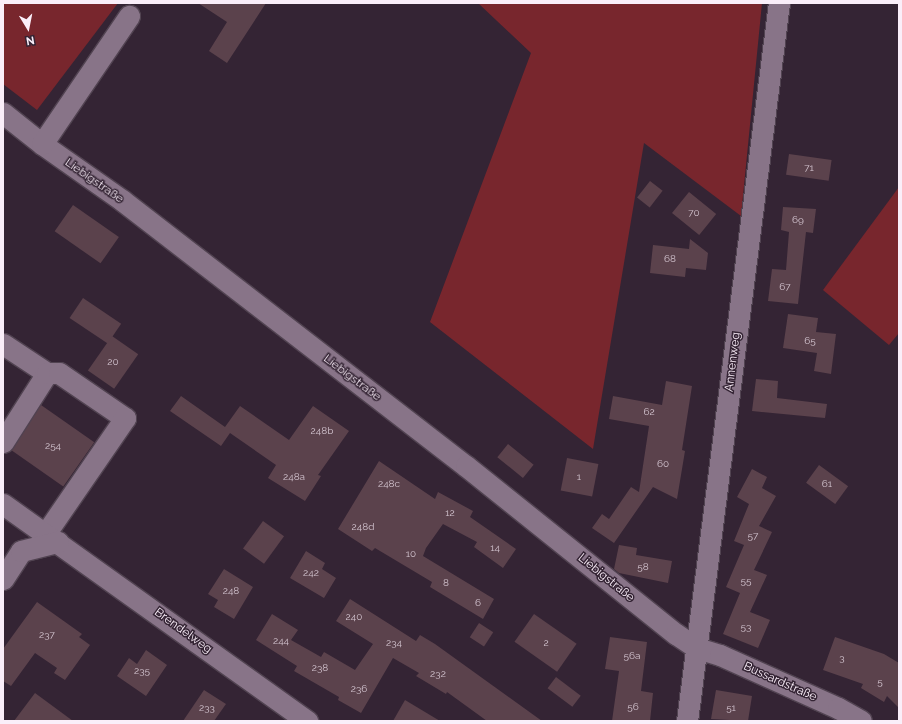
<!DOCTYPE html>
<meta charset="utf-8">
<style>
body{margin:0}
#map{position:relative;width:902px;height:724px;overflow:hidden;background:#342434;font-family:Raleway,sans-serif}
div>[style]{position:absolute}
.green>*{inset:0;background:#78262d}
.building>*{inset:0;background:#5b424c;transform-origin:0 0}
.roads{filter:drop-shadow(1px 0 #514351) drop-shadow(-1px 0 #514351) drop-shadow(0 1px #514351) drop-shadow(0 -1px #514351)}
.minor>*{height:21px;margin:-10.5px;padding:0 10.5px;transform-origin:10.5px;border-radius:10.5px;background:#887488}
span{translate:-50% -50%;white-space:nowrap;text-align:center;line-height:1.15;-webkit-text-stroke:3px #342434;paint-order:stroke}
.number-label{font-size:10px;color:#d2c3ce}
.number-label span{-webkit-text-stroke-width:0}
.street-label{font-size:12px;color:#faeef9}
.frame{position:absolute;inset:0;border:4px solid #faeef9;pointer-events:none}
.north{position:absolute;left:8px;top:8px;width:40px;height:40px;-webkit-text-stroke:3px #342434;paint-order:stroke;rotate:170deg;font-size:11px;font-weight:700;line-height:16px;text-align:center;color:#faeef9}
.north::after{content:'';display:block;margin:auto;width:14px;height:18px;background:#faeef9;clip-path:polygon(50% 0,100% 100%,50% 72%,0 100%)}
</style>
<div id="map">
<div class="green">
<i style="clip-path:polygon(3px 3px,118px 3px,37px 110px,3px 84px)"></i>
<i style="clip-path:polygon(478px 3px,762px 3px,741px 216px,644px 143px,593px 449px,430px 322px,531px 53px)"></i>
<i style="clip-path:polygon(899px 187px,899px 333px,889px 345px,823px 290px)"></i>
</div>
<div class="building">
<i style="clip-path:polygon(198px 3px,266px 3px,227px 63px,209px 51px,227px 22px)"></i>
<i style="left:789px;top:154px;width:43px;height:21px;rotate:8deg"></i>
<i style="left:650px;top:181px;width:16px;height:21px;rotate:38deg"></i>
<i style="left:689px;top:192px;width:35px;height:27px;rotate:39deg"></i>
<i style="left:73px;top:205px;width:56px;height:32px;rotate:35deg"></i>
<i style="clip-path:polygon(783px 207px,816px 209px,813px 233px,806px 232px,798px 304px,768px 301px,772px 269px,786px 270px,789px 232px,781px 230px)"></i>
<i style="clip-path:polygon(690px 239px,708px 253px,706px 270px,686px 268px,685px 277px,650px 273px,653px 245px,689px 249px)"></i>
<i style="left:83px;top:298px;width:46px;height:24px;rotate:34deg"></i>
<i style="clip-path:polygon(788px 314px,818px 318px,816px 332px,836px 334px,831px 374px,814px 371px,817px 353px,783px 348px)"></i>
<i style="left:112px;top:336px;width:32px;height:42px;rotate:35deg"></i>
<i style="clip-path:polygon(756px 379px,778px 381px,777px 398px,827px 404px,825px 418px,752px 411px)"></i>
<i style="clip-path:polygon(666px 381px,692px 386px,682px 450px,685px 451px,677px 499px,653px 487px,614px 543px,592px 528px,602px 514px,609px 519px,631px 487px,639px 492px,649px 426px,609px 419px,613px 396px,662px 405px)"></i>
<i style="clip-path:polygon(181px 396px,225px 427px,240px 406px,289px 440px,313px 406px,349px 431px,318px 475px,321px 476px,305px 501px,268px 478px,276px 465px,230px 433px,221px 446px,170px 411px)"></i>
<i style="left:41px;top:405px;width:65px;height:54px;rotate:35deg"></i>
<i style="left:508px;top:444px;width:33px;height:17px;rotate:39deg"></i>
<i style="left:567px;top:458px;width:32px;height:33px;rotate:11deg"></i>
<i style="clip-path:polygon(379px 461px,435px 499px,438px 492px,473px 511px,470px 517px,516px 549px,503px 568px,474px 547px,477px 542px,443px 524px,426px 548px,423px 556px,494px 599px,483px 619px,430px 587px,432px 582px,375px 548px,372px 551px,338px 529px)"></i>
<i style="left:819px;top:465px;width:36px;height:22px;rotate:36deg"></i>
<i style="clip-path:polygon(752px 469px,767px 477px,762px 488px,776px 496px,759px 526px,772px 532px,754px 570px,767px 575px,750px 612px,770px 620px,758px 648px,723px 634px,740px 593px,726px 587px,744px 545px,734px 541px,749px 504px,737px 497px)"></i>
<i style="left:263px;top:521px;width:26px;height:34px;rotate:36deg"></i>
<i style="clip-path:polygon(619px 545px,637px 548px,636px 555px,672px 561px,668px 583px,619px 573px,614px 569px)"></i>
<i style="clip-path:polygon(306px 551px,325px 563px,322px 569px,336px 578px,324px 598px,290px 578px)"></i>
<i style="clip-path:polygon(224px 569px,253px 587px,234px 619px,214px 607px,218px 600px,208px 594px)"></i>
<i style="clip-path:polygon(350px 599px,416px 641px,420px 635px,435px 644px,542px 721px,487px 721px,447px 692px,446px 694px,416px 676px,419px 673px,393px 658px,361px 713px,338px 700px,339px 697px,294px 671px,297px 666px,256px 640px,272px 614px,298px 630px,291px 640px,321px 657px,324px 652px,355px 670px,373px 644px,336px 621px)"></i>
<i style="clip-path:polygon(37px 602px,82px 634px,79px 637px,90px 645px,65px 680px,54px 673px,57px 668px,35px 653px,11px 686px,3px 681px,3px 649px)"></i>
<i style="left:534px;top:614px;width:52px;height:34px;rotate:35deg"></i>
<i style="left:479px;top:623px;width:17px;height:17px;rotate:33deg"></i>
<i style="clip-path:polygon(610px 637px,647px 642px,641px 691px,653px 693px,650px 721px,612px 721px,619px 671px,605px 669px)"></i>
<i style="clip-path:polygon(835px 637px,884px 654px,899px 663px,899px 708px,887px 696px,884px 702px,861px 688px,863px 684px,823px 670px)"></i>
<i style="clip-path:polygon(146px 650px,167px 665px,146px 696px,117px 676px,129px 658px,137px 664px)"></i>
<i style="left:556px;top:677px;width:31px;height:14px;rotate:37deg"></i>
<i style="clip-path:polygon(204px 690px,226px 704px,214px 721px,183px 721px)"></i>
<i style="clip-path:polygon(716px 690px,752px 696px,748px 721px,711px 719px)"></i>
<i style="clip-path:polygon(35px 693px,73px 721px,14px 721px)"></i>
<i style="clip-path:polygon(405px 700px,440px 721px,393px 721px)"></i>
</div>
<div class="roads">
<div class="minor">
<i style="left:3px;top:113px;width:50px;rotate:38.5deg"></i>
<i style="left:42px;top:144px;width:99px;rotate:35.1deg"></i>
<i style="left:123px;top:201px;width:433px;rotate:37.7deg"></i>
<i style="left:466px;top:466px;width:269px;rotate:38.7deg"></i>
<i style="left:676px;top:634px;width:25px;rotate:34deg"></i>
<i style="left:697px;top:648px;width:24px;rotate:17deg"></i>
<i style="left:720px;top:655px;width:129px;rotate:24.2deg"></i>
<i style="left:838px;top:708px;width:26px;rotate:29deg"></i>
<i style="left:42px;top:144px;width:155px;rotate:-55.8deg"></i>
<i style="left:3px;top:344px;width:53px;rotate:33.4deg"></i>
<i style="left:3px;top:442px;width:82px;rotate:-57.5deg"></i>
<i style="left:47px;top:373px;width:12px"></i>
<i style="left:59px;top:373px;width:80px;rotate:34.3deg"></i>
<i style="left:125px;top:418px;width:140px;rotate:124.5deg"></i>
<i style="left:3px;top:504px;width:374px;rotate:35.5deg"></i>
<i style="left:3px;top:579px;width:33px;rotate:-57deg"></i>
<i style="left:21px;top:551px;width:38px;rotate:-14deg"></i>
<i style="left:687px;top:721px;width:724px;rotate:-82.7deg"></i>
</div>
</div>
<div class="number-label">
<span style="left:809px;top:168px">71</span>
<span style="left:694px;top:213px">70</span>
<span style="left:798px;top:220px">69</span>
<span style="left:670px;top:259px">68</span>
<span style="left:785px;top:287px">67</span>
<span style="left:810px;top:341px">65</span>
<span style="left:113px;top:362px">20</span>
<span style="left:649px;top:412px">62</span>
<span style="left:322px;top:431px">248b</span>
<span style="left:53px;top:446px">254</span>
<span style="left:663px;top:464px">60</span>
<span style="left:294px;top:477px">248a</span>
<span style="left:579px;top:477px">1</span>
<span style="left:389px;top:484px">248c</span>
<span style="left:827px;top:484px">61</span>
<span style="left:450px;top:513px">12</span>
<span style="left:363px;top:527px">248d</span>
<span style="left:753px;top:536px">57</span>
<span style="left:495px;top:548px">14</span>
<span style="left:411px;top:554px">10</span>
<span style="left:643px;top:567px">58</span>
<span style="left:311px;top:573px">242</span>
<span style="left:746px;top:581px">55</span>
<span style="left:446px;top:583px">8</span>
<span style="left:231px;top:591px">248</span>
<span style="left:478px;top:603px">6</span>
<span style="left:354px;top:617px">240</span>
<span style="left:746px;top:627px">53</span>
<span style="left:47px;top:635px">237</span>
<span style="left:281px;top:641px">244</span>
<span style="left:394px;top:643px">234</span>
<span style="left:546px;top:643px">2</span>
<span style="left:632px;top:656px">56a</span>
<span style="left:842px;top:658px">3</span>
<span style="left:320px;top:668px">238</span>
<span style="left:142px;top:671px">235</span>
<span style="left:438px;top:674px">232</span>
<span style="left:880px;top:682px">5</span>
<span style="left:359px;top:689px">236</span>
<span style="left:633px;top:707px">56</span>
<span style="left:207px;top:708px">233</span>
<span style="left:731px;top:708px">51</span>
</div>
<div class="street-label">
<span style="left:94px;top:181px;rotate:35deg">Liebigstraße</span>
<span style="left:733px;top:362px;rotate:-83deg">Annenweg</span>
<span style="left:352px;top:378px;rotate:37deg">Liebigstraße</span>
<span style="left:606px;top:578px;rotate:39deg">Liebigstraße</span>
<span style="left:183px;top:631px;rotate:36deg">Brendelweg</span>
<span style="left:780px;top:682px;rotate:24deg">Bussardstraße</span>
</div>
<div class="frame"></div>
<div class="north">N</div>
</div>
